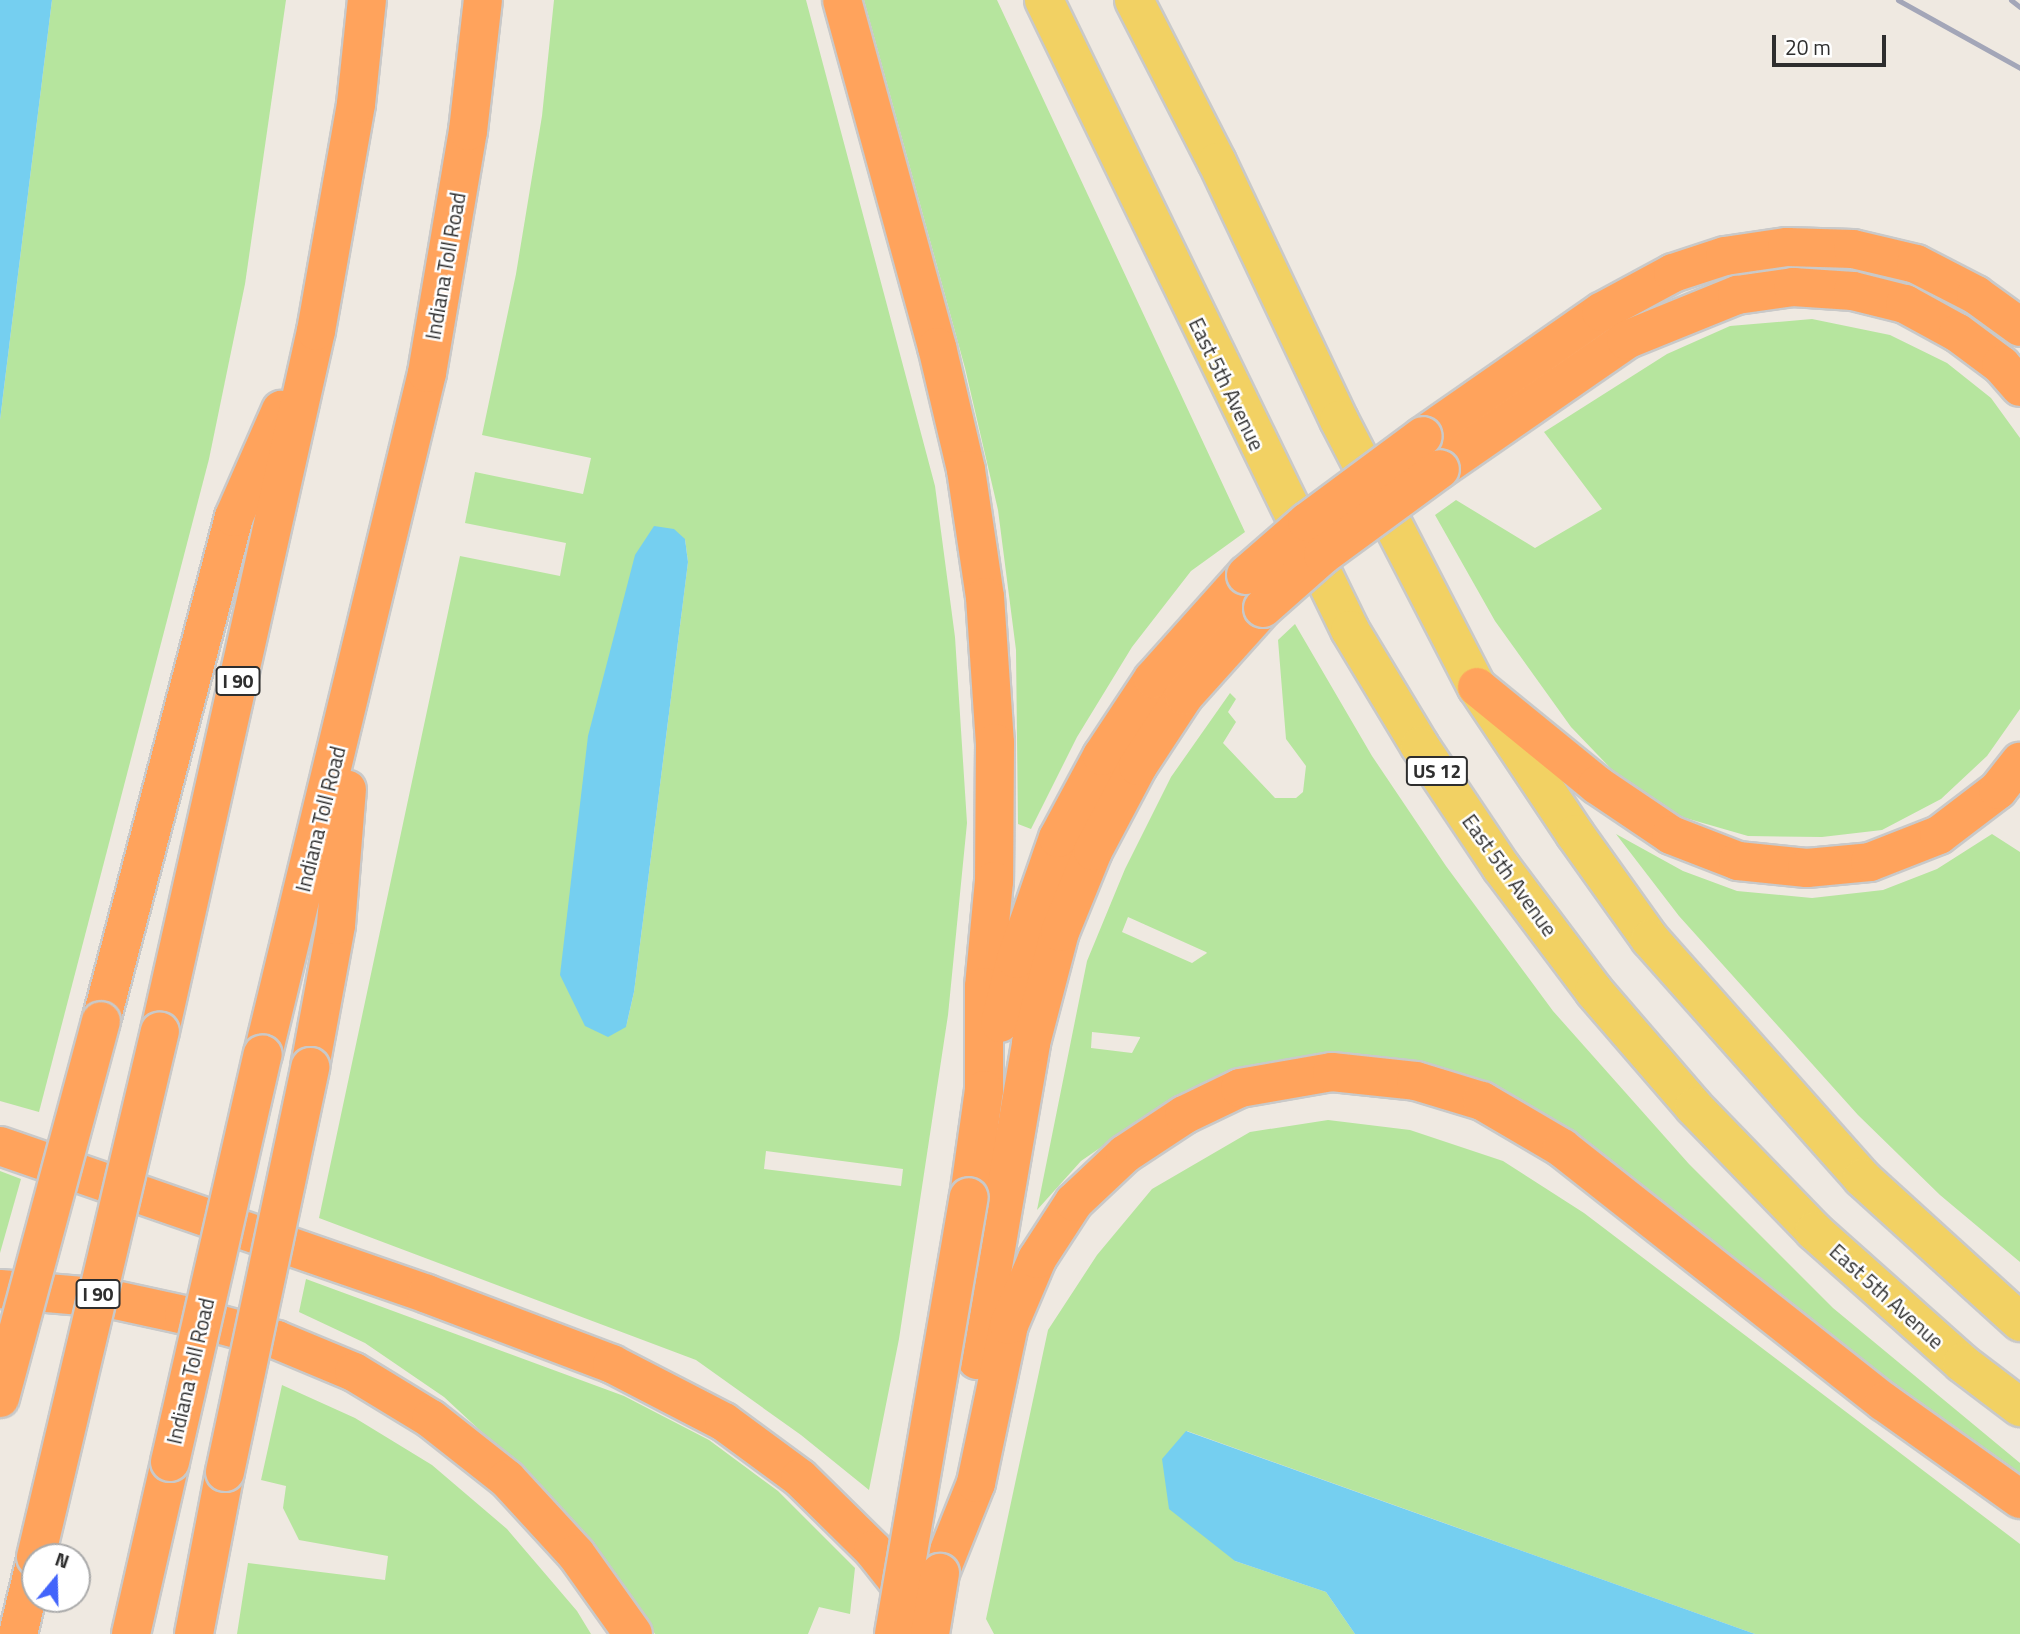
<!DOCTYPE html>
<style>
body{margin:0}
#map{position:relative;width:2020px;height:1634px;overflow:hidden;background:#efe9e1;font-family:"Titillium Web",sans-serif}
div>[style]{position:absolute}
.green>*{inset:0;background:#b6e59e}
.water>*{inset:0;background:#75cff0}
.roads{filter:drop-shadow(2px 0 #c9c9c9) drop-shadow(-2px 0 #c9c9c9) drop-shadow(0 2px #c9c9c9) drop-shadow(0 -2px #c9c9c9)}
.major>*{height:38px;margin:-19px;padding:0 19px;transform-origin:19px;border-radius:19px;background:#f2d163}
.highway>*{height:38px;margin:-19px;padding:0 19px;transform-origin:19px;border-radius:19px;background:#ffa35c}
.rail>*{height:5px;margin:-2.5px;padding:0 2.5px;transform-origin:2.5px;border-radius:2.5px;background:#a3a6b8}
.bridges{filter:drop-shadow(2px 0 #c9c9c9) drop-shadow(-2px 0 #c9c9c9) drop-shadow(0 2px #c9c9c9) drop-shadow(0 -2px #c9c9c9)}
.highway-bridge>*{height:38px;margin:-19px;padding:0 19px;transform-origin:19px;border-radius:19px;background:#ffa35c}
span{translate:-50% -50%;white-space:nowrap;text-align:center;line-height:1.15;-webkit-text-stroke:5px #fff;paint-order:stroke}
.shield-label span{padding:2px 5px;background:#fff;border:2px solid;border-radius:5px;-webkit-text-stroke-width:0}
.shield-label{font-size:19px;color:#2e2e2e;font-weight:700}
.street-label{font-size:21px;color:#2e2e2e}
.north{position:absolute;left:21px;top:1543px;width:70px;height:70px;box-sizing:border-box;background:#fff;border:2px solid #ababab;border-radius:50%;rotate:19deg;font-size:19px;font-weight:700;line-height:28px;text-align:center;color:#2e2e2e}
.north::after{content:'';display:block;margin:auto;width:24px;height:32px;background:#4264fb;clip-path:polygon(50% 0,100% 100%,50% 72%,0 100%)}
.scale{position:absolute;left:1772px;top:35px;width:114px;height:32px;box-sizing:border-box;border:4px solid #2e2e2e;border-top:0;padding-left:9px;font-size:21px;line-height:24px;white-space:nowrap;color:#2e2e2e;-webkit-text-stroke:5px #fff;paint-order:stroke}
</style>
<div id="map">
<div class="green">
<i style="clip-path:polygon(52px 0,286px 0,245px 284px,209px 459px,39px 1112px,0 1101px,0 420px)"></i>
<i style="clip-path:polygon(evenodd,554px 0,806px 0,935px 486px,955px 637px,967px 823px,948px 1015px,899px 1339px,869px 1490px,801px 1435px,696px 1360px,319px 1218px,460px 556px,560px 576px,566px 543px,465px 523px,475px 472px,583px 494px,591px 458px,482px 435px,516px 274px,542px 116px,554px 0,685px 539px,688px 562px,634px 992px,626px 1027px,685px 539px,554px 0,766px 1151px,903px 1169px,901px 1186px,764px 1169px,766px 1151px)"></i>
<i style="clip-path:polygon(864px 0,997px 0,1245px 532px,1191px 571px,1132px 647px,1077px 737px,1031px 829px,1018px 824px,1016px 650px,998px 510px,965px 368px)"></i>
<i style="clip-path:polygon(1812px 319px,1890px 335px,1947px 363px,1991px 398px,2020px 438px,2020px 709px,1987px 756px,1941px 799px,1882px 830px,1822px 837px,1748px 836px,1682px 817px,1619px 777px,1571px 727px,1495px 621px,1435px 515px,1456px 500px,1535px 548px,1602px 509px,1544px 432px,1667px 354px,1730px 326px)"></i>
<i style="clip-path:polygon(evenodd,1295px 624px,1372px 756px,1446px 866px,1553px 1011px,1689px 1164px,1833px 1308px,2020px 1463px,2020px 1475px,1957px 1434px,1591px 1149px,1512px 1095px,1432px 1067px,1253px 1070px,1168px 1101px,1081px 1161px,1037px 1210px,1087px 961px,1125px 869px,1171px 777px,1230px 693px,1236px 699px,1228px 712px,1236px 722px,1223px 743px,1275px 798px,1296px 798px,1303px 792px,1306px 766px,1286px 739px,1278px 640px,1295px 624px,1128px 917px,1206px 952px,1207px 953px,1192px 963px,1122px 932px,1128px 917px,1295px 624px,1092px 1032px,1140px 1037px,1140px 1038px,1132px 1053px,1091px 1048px,1092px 1032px)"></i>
<i style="clip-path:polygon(1616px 834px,1683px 871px,1737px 891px,1812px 898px,1883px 890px,1937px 869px,1992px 834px,2020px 852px,2020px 1262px,1940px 1195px,1858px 1115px,1679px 916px)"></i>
<i style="clip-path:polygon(1328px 1120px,1410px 1130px,1503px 1161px,1584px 1213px,2020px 1544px,2020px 1634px,1755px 1634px,1187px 1431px,1235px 1561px,1326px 1592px,1355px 1634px,994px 1634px,986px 1619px,1048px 1330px,1097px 1255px,1152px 1189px,1250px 1132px)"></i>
<i style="clip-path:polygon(0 1171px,21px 1179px,0 1253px)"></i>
<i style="clip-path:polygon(306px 1279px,624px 1396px,709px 1440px,778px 1491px,855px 1568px,850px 1614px,819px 1607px,808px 1634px,655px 1634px,602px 1558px,527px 1474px,444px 1397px,365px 1343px,299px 1312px)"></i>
<i style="clip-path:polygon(282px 1385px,355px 1418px,432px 1465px,507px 1529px,577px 1611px,591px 1634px,237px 1634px,248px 1563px,385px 1580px,388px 1556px,299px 1540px,283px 1508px,286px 1486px,261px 1480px)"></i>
</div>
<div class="water">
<i style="clip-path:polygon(0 0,52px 0,0 420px)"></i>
<i style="clip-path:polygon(654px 526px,674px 529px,685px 539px,688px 562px,634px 992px,626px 1027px,608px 1037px,585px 1026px,560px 975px,588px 736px,635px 555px)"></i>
<i style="clip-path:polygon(1186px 1431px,1755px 1634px,1355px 1634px,1326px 1592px,1235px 1561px,1169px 1509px,1162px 1459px)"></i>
</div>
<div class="roads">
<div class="major">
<i style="left:1044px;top:0;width:700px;rotate:64.09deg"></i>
<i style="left:1350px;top:630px;width:135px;rotate:58.9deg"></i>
<i style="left:1420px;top:746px;width:146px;rotate:56.2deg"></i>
<i style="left:1501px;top:867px;width:155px;rotate:53.1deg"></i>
<i style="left:1594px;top:991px;width:153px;rotate:49.2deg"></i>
<i style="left:1694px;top:1107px;width:173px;rotate:45.9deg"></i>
<i style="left:1814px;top:1231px;width:198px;rotate:41.7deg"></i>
<i style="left:1962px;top:1363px;width:73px;rotate:37.2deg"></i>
<i style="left:1134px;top:0;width:182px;rotate:62.9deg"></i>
<i style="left:1217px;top:162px;width:285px;rotate:64.7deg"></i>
<i style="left:1339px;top:420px;width:301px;rotate:62.7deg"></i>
<i style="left:1477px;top:687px;width:177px;rotate:56.3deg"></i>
<i style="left:1575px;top:834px;width:129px;rotate:54.5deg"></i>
<i style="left:1650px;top:939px;width:319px;rotate:48.4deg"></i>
<i style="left:1862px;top:1178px;width:214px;rotate:42.3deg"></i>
</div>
<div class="highway">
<i style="left:842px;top:0;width:360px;rotate:74.7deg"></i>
<i style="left:937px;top:347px;width:126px;rotate:76.7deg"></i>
<i style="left:966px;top:470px;width:128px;rotate:81.5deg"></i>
<i style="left:985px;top:597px;width:146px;rotate:86.1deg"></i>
<i style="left:995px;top:743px;width:138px;rotate:90.4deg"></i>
<i style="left:994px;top:881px;width:106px;rotate:95.4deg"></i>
<i style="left:984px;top:987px;width:103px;rotate:90deg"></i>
<i style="left:984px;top:1090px;width:108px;rotate:98deg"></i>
<i style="left:1423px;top:436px;width:217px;rotate:-34.9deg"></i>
<i style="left:1601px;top:312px;width:82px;rotate:-28.4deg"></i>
<i style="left:1673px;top:273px;width:55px;rotate:-18.1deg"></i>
<i style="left:1725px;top:256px;width:63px;rotate:-8.3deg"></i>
<i style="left:1787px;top:247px;width:66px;rotate:1.7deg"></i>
<i style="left:1853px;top:249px;width:65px;rotate:13.4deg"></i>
<i style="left:1916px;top:264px;width:68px;rotate:27.3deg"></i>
<i style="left:1976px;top:295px;width:54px;rotate:36deg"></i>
<i style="left:1440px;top:469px;width:226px;rotate:-34.7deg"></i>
<i style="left:1626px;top:340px;width:120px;rotate:-22.1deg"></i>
<i style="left:1737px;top:295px;width:57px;rotate:-8.1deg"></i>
<i style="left:1793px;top:287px;width:60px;rotate:3.8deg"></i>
<i style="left:1853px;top:291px;width:54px;rotate:14deg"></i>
<i style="left:1905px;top:304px;width:60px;rotate:28.7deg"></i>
<i style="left:1958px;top:333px;width:54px;rotate:36.7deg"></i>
<i style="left:2001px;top:365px;width:29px;rotate:49deg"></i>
<i style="left:1477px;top:687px;width:155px;rotate:39.2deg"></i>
<i style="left:1597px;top:785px;width:89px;rotate:34deg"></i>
<i style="left:1671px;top:835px;width:72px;rotate:21.2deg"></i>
<i style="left:1738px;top:861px;width:69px;rotate:5.8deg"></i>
<i style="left:1807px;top:868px;width:63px;rotate:-5.4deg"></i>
<i style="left:1870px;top:862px;width:74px;rotate:-21.4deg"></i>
<i style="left:1939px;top:835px;width:74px;rotate:-37.3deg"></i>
<i style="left:1998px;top:790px;width:36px;rotate:-52deg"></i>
<i style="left:101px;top:1021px;width:521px;rotate:-75.22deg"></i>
<i style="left:234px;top:517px;width:117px;rotate:-66.3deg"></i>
<i style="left:1000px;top:1023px;width:66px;rotate:-76deg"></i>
<i style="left:1016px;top:959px;width:128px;rotate:-70.9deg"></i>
<i style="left:1058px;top:838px;width:93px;rotate:-61.8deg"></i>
<i style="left:1102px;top:756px;width:92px;rotate:-56.5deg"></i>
<i style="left:1153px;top:679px;width:140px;rotate:-48.2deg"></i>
<i style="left:160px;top:1031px;width:717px;rotate:-77.44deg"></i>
<i style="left:316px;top:331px;width:230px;rotate:-80deg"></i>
<i style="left:356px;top:104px;width:105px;rotate:-84deg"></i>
<i style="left:263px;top:1054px;width:700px;rotate:-76.46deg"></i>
<i style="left:427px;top:373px;width:245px;rotate:-80.4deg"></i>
<i style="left:468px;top:131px;width:132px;rotate:-83.5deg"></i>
<i style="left:310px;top:1067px;width:144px;rotate:-79.6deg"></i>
<i style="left:336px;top:925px;width:136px;rotate:-85.4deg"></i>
<i style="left:0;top:1146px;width:452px;rotate:19.1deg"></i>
<i style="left:427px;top:1294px;width:198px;rotate:20.7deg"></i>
<i style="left:612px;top:1364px;width:126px;rotate:27.4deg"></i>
<i style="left:724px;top:1422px;width:94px;rotate:36.4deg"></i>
<i style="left:800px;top:1478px;width:103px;rotate:44.6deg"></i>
<i style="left:873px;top:1550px;width:74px;rotate:51.6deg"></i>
<i style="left:0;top:1289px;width:106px;rotate:4.9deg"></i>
<i style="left:106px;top:1298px;width:80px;rotate:12.3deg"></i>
<i style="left:184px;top:1315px;width:96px;rotate:15deg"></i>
<i style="left:277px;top:1340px;width:83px;rotate:22.6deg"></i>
<i style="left:354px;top:1372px;width:90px;rotate:31.4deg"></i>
<i style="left:431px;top:1419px;width:97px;rotate:38.3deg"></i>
<i style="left:507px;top:1479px;width:102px;rotate:47.4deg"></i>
<i style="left:576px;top:1554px;width:98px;rotate:54.5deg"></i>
<i style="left:977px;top:1360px;width:322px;rotate:-80.3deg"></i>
<i style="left:1031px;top:1043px;width:115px;rotate:-75.4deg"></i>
<i style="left:1060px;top:932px;width:87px;rotate:-67.8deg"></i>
<i style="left:1093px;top:851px;width:96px;rotate:-62.1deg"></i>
<i style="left:1138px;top:766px;width:84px;rotate:-56.7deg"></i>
<i style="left:1184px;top:696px;width:118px;rotate:-48.1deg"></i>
<i style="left:940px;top:1573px;width:97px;rotate:-68.2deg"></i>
<i style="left:976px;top:1483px;width:161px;rotate:-78.2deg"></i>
<i style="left:1009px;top:1325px;width:72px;rotate:-67deg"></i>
<i style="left:1037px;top:1259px;width:68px;rotate:-57deg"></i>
<i style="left:1074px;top:1202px;width:70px;rotate:-43.3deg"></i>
<i style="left:1125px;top:1154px;width:71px;rotate:-33.5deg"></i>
<i style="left:1184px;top:1115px;width:62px;rotate:-25.7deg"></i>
<i style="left:1240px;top:1088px;width:93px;rotate:-9.9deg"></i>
<i style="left:1332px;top:1072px;width:84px;rotate:6.1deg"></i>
<i style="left:1416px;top:1081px;width:69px;rotate:16.9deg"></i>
<i style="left:1482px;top:1101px;width:93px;rotate:30.4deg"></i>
<i style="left:1562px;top:1148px;width:410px;rotate:38.3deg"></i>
<i style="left:1884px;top:1402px;width:167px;rotate:35.5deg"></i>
<i style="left:18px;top:1634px;width:73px;rotate:-76.5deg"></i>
<i style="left:131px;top:1634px;width:176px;rotate:-77.2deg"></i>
<i style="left:194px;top:1634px;width:165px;rotate:-79.2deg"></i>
</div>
</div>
<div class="rail">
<i style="left:1898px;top:0;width:140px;rotate:29.1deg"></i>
<i style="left:2011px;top:0;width:11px;rotate:38deg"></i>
</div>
<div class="bridges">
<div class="highway-bridge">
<i style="left:1246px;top:575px;width:81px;rotate:-41deg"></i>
<i style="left:1307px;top:522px;width:144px;rotate:-36.6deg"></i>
<i style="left:1263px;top:608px;width:80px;rotate:-41.5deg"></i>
<i style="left:1323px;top:555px;width:145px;rotate:-36.3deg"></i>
<i style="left:0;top:1398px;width:390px;rotate:-75deg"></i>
<i style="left:170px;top:1462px;width:418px;rotate:-77.2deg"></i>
<i style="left:225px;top:1472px;width:414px;rotate:-78.1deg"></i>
<i style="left:36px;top:1557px;width:540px;rotate:-76.74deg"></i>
<i style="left:894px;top:1634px;width:443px;rotate:-80.3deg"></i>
<i style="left:930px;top:1634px;width:62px;rotate:-80.7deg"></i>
</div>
</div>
<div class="shield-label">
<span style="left:238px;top:681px">I 90</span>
<span style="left:1437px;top:771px">US 12</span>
<span style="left:98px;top:1294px">I 90</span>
</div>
<div class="street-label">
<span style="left:445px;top:266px;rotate:-80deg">Indiana Toll Road</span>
<span style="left:1227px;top:384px;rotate:64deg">East 5th Avenue</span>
<span style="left:320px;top:819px;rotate:-76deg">Indiana Toll Road</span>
<span style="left:1510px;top:875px;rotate:54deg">East 5th Avenue</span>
<span style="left:1887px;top:1296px;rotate:42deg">East 5th Avenue</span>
<span style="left:190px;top:1371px;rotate:-77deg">Indiana Toll Road</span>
</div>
<div class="north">N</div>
<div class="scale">20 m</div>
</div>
